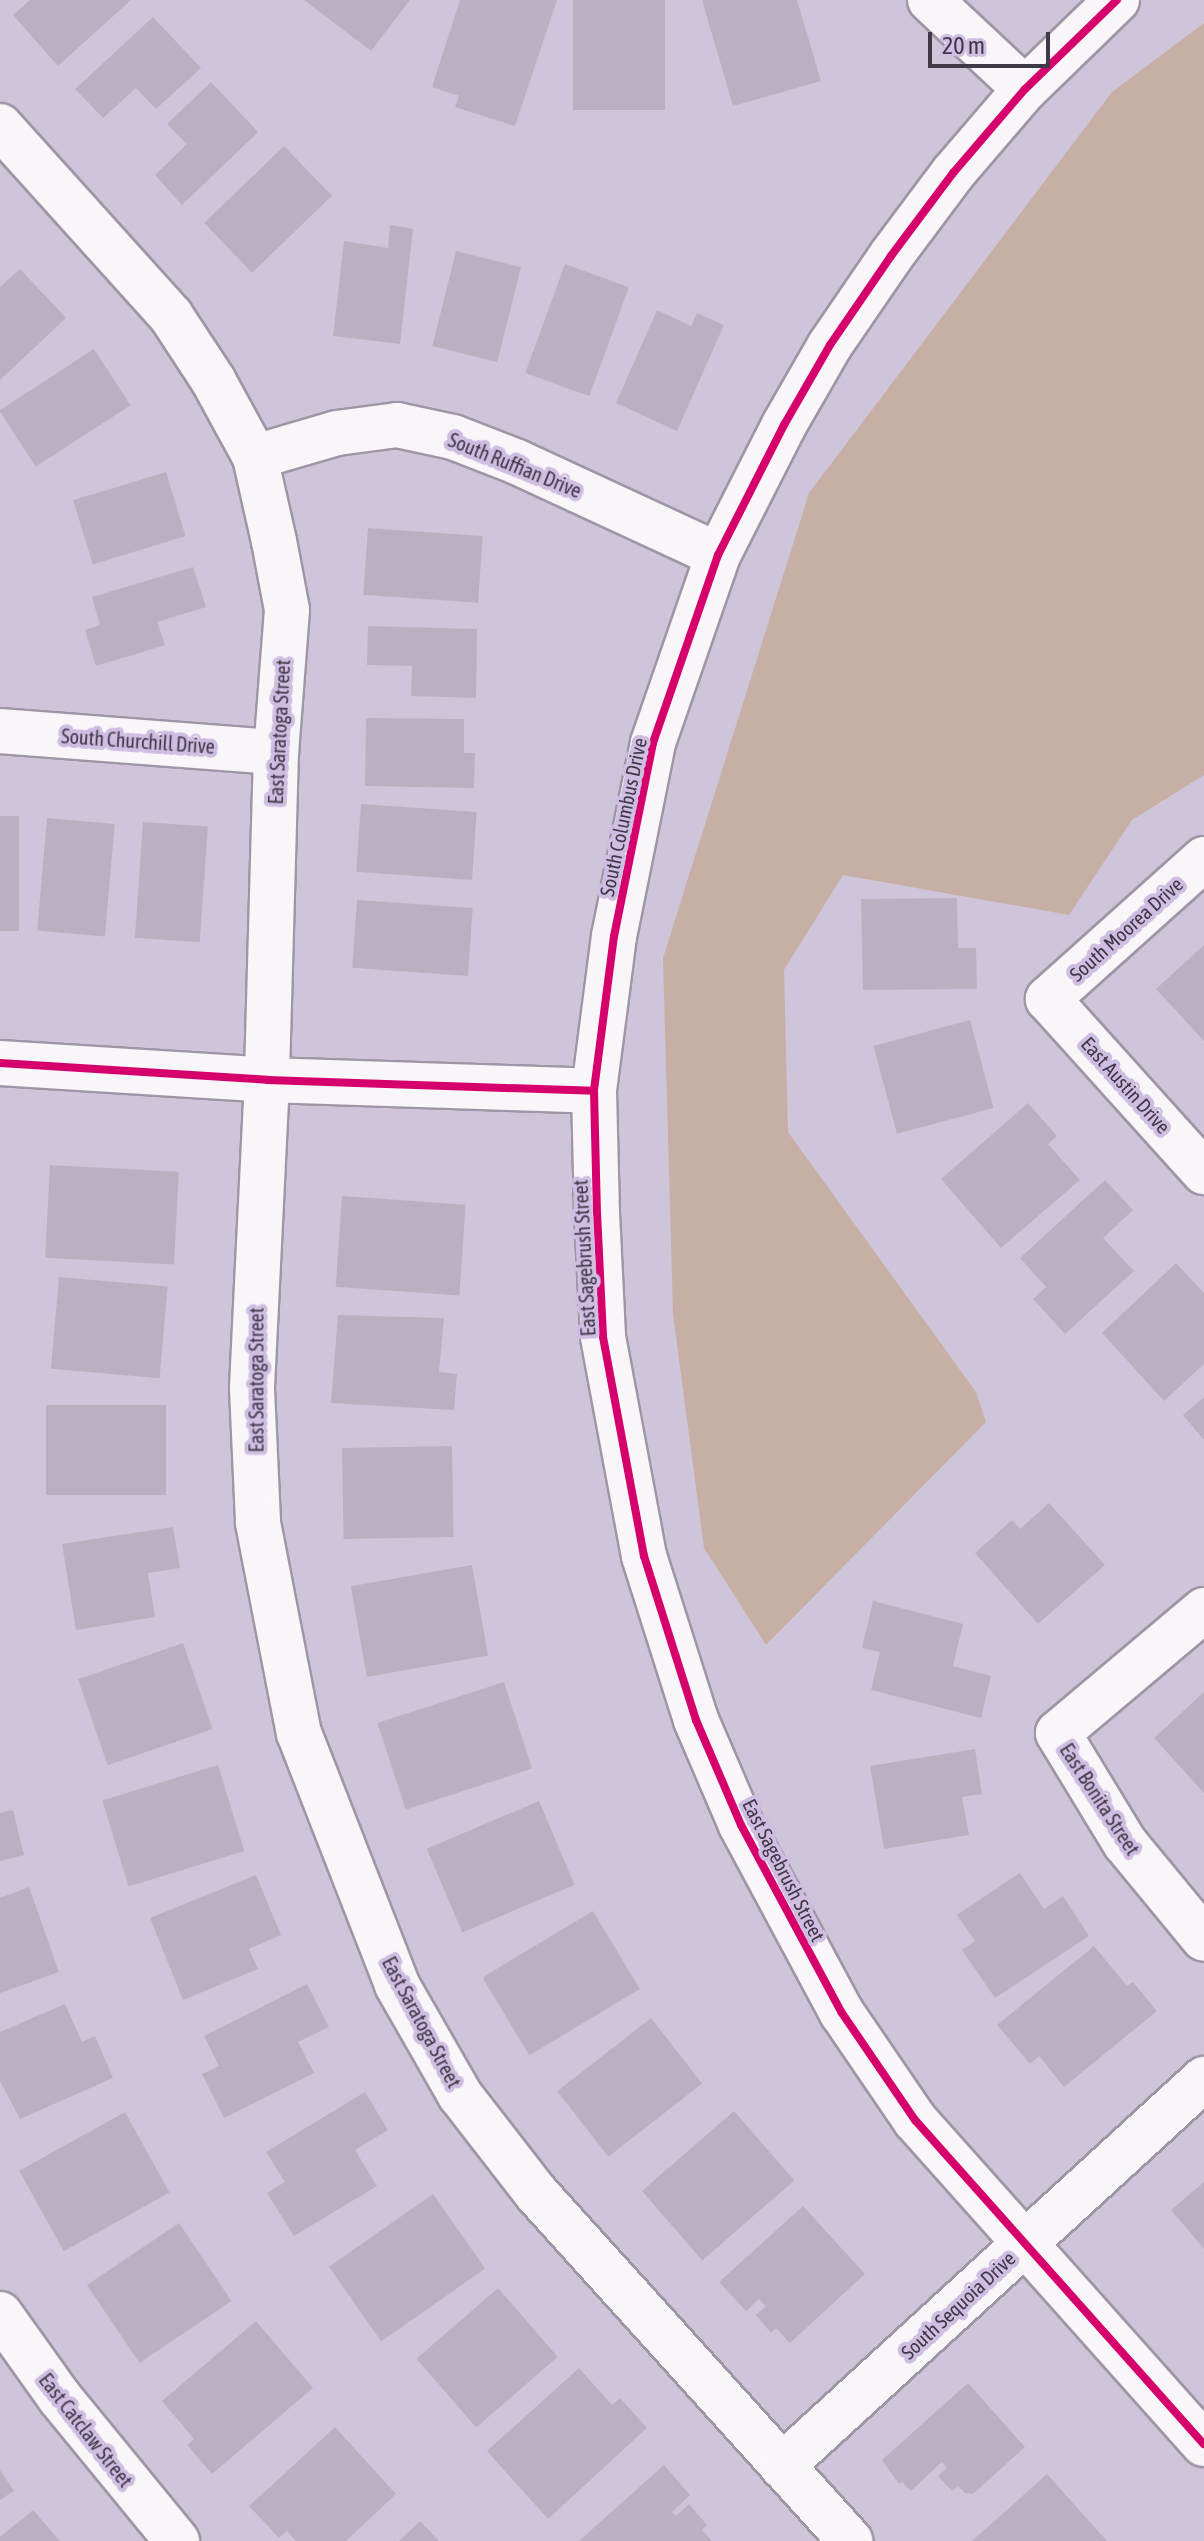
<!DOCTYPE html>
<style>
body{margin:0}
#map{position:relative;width:1204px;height:2541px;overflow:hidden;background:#cfc5da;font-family:"Asap Condensed",sans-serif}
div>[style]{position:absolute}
.green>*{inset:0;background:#c7afa5}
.building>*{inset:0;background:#b9b1c1;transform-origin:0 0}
.roads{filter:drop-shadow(2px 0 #9d96a5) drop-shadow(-2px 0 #9d96a5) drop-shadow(0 2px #9d96a5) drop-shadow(0 -2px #9d96a5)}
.minor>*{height:44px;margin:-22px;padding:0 22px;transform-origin:22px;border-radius:22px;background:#f8f6f9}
.tertiary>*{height:44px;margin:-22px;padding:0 22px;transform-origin:22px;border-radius:22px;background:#f8f6f9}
.cycleway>*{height:8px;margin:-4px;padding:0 4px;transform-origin:4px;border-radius:4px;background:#d6006c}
span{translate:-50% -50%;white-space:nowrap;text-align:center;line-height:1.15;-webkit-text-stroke:8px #cfbde2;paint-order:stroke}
.street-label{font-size:20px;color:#3f3847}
.scale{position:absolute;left:928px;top:32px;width:122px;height:36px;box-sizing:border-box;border:4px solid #3f3847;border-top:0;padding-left:10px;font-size:24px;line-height:28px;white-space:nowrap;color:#3f3847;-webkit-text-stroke:6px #cfbde2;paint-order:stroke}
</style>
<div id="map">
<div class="green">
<i style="clip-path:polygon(1204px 23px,1204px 775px,1132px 820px,1069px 915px,843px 875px,784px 970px,788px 1132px,976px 1392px,986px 1422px,766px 1645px,704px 1548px,673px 1314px,663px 958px,809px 493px,1112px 92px)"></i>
</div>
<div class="building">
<i style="clip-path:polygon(30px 0,131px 0,58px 66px,13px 15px)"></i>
<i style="clip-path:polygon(304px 0,410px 0,371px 51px)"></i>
<i style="clip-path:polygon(460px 0,557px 0,515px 126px,455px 107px,459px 96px,432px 87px)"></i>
<i style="left:573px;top:0;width:92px;height:110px"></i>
<i style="clip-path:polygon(702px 0,797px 0,821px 81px,733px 106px)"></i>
<i style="clip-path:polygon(153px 17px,201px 68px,156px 109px,136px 88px,103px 118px,75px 89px)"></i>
<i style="clip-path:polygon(211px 82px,258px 132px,182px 205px,155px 175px,187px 144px,167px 124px)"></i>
<i style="left:284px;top:146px;width:69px;height:111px;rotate:46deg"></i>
<i style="clip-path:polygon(390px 225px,413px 229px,400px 344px,333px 336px,344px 241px,388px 248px)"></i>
<i style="left:456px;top:251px;width:67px;height:98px;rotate:14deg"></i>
<i style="left:565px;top:264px;width:68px;height:116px;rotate:20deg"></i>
<i style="clip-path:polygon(20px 269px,66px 318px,0 380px,0 287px)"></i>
<i style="clip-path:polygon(657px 310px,691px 326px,697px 313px,724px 325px,677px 431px,616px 403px)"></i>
<i style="left:94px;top:349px;width:67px;height:113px;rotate:57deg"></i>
<i style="left:166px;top:472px;width:67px;height:97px;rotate:73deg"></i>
<i style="left:368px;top:528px;width:115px;height:67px;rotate:4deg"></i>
<i style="clip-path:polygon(193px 567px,206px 607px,157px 622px,165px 645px,96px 666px,85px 630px,100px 625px,92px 597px)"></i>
<i style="clip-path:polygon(368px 626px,477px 629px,476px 698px,411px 696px,412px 666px,367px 665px)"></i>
<i style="clip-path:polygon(366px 718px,464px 719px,464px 753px,475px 753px,474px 788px,365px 786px)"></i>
<i style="left:361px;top:804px;width:116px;height:68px;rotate:4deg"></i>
<i style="left:0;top:816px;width:19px;height:115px"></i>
<i style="left:47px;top:818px;width:68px;height:113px;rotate:5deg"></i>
<i style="left:143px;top:822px;width:65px;height:116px;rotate:4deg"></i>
<i style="clip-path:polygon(957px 898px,958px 948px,976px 948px,977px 989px,863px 990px,861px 899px)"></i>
<i style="left:357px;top:900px;width:116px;height:68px;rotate:4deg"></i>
<i style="clip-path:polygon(1204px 945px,1204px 1041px,1156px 989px)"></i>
<i style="left:970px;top:1020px;width:91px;height:100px;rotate:75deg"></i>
<i style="clip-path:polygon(1028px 1103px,1057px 1136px,1048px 1144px,1080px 1180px,1001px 1248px,941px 1179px)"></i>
<i style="left:50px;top:1165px;width:129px;height:93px;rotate:3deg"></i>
<i style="clip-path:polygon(1105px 1180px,1133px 1210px,1103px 1238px,1134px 1271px,1065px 1334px,1033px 1299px,1046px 1287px,1020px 1258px)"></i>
<i style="left:342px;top:1196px;width:124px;height:91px;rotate:4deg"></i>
<i style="clip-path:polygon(1176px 1263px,1204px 1293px,1204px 1364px,1164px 1401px,1102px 1333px)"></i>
<i style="left:59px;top:1277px;width:109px;height:92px;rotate:5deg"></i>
<i style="clip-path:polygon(338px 1315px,444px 1318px,439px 1372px,457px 1374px,454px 1410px,331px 1403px)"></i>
<i style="clip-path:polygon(1204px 1397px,1204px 1440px,1183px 1415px)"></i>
<i style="left:46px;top:1405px;width:120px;height:90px"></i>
<i style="left:452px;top:1446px;width:91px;height:110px;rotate:89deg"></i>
<i style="clip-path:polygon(1049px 1503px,1105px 1565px,1038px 1624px,975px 1553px,1012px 1520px,1020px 1529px)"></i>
<i style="clip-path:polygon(173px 1527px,180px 1568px,148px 1573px,155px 1617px,76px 1630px,62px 1544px)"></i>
<i style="left:472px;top:1565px;width:92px;height:123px;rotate:80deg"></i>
<i style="clip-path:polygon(873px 1601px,963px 1624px,953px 1666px,991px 1676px,981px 1718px,871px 1690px,880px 1652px,862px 1648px)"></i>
<i style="left:183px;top:1643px;width:91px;height:111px;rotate:71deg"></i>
<i style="left:504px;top:1682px;width:91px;height:133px;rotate:72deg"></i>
<i style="clip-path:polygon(1204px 1692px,1204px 1793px,1154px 1738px)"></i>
<i style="clip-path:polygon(975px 1749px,982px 1794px,962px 1797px,969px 1835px,884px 1849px,870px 1766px)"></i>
<i style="left:218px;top:1765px;width:90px;height:121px;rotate:73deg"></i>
<i style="left:539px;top:1801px;width:91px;height:122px;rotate:67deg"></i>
<i style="clip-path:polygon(13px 1810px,24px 1855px,0 1861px,0 1813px)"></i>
<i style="clip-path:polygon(1020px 1873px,1044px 1909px,1063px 1896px,1089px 1936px,995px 1998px,962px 1950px,975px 1941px,957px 1915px)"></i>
<i style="clip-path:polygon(256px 1875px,281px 1935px,249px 1949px,258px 1969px,183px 2000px,150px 1918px)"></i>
<i style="clip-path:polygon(29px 1887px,59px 1972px,0 1993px,0 1898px)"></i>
<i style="left:593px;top:1911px;width:91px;height:129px;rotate:59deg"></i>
<i style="clip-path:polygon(1094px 1946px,1127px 1986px,1133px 1982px,1157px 2011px,1064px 2087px,1039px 2056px,1030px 2064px,997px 2025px)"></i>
<i style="clip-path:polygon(307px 1984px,329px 2027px,298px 2042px,314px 2073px,224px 2118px,202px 2074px,219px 2066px,204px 2036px)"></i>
<i style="clip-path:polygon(65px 2004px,82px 2042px,95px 2036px,113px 2078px,20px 2119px,0 2081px,0 2032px)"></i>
<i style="left:651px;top:2018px;width:83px;height:119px;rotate:52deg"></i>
<i style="clip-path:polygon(365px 2092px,388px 2130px,355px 2150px,377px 2186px,294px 2236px,267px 2193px,285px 2182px,266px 2152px)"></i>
<i style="left:734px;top:2111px;width:92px;height:122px;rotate:49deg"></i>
<i style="left:125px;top:2112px;width:92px;height:121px;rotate:61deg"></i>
<i style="clip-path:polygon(1204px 2182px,1204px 2249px,1171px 2210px)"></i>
<i style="left:433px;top:2194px;width:91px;height:127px;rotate:55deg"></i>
<i style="clip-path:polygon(803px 2206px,865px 2274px,790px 2343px,776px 2328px,771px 2333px,756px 2315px,766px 2306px,759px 2299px,746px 2311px,719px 2282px)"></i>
<i style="left:179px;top:2223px;width:94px;height:111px;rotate:56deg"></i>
<i style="left:498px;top:2288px;width:91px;height:108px;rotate:49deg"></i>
<i style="clip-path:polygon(256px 2321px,313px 2388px,212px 2474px,187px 2445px,194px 2439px,162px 2401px)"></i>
<i style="clip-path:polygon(579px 2368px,612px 2405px,620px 2398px,647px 2428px,548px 2519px,487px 2451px)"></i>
<i style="clip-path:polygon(968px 2383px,1025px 2447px,973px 2494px,965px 2493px,958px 2486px,952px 2491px,938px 2476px,947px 2468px,942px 2462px,911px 2491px,902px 2482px,899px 2484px,882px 2460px)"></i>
<i style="clip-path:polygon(335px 2427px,396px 2494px,346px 2541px,296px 2541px,287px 2531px,279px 2538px,249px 2506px)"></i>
<i style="clip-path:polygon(664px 2465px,690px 2495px,672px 2512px,676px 2516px,689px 2504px,707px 2525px,702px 2530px,712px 2541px,579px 2541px)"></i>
<i style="clip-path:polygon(0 2470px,14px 2491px,0 2500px)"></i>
<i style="clip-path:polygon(1047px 2474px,1107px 2541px,972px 2541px)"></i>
<i style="clip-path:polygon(33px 2510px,60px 2541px,0 2541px,0 2537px)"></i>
<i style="clip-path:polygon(420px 2521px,439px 2541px,399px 2541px)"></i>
</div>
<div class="roads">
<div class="minor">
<i style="left:930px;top:0;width:130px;rotate:43.1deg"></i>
<i style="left:0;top:126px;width:256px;rotate:48deg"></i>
<i style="left:171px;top:316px;width:77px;rotate:56.7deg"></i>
<i style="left:213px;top:380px;width:88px;rotate:61.4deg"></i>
<i style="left:255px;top:457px;width:86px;rotate:77.3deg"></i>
<i style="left:274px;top:541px;width:70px;rotate:79.3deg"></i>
<i style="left:287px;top:610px;width:142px;rotate:94.4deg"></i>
<i style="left:276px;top:752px;width:328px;rotate:91.6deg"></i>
<i style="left:267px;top:1080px;width:309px;rotate:92.8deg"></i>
<i style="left:252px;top:1389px;width:134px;rotate:87.4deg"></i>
<i style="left:258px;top:1523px;width:214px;rotate:79deg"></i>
<i style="left:299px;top:1733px;width:270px;rotate:68.7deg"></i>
<i style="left:397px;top:1985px;width:127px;rotate:60.2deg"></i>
<i style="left:460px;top:2095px;width:124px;rotate:52.2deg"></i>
<i style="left:536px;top:2193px;width:469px;rotate:47.9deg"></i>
<i style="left:255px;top:457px;width:85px;rotate:-16.3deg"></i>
<i style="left:337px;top:433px;width:61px;rotate:-7.6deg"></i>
<i style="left:397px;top:425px;width:57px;rotate:12.1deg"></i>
<i style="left:453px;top:437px;width:69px;rotate:21.3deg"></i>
<i style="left:517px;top:462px;width:221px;rotate:24.8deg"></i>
<i style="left:0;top:731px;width:277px;rotate:4.4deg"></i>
<i style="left:1204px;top:859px;width:210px;rotate:138.1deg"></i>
<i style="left:1048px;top:999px;width:233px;rotate:48deg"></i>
<i style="left:0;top:1063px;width:268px;rotate:3.6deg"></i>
<i style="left:267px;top:1080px;width:327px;rotate:1.9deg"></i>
<i style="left:1204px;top:1610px;width:191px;rotate:139.9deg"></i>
<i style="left:1058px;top:1733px;width:129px;rotate:58.7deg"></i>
<i style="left:1125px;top:1843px;width:124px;rotate:50.5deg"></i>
<i style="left:0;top:2314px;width:103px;rotate:54.5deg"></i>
<i style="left:60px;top:2398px;width:185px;rotate:50.7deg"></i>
<i style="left:782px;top:2466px;width:573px;rotate:-42.52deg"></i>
</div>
<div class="tertiary">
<i style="left:1117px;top:0;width:128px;rotate:135.9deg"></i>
<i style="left:1025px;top:89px;width:111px;rotate:130.6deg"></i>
<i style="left:953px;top:173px;width:104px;rotate:126.8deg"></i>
<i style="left:891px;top:256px;width:108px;rotate:124.4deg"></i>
<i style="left:830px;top:345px;width:92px;rotate:119.9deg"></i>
<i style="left:784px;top:425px;width:146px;rotate:116.9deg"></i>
<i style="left:718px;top:555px;width:199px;rotate:109.1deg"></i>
<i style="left:653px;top:743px;width:197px;rotate:101.4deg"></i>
<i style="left:614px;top:936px;width:156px;rotate:97.4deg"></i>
<i style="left:594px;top:1091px;width:122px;rotate:88.6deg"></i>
<i style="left:597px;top:1213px;width:124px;rotate:87.2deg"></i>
<i style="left:603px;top:1337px;width:223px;rotate:79.4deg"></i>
<i style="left:644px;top:1556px;width:172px;rotate:72.4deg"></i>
<i style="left:696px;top:1720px;width:114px;rotate:66.8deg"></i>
<i style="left:741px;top:1825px;width:213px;rotate:61.8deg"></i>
<i style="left:842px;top:2013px;width:130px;rotate:55.7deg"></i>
<i style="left:915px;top:2120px;width:434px;rotate:48.3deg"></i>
</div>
</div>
<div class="cycleway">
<i style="left:1117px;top:0;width:128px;rotate:135.9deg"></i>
<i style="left:1025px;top:89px;width:111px;rotate:130.6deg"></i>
<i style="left:953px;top:173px;width:104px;rotate:126.8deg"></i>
<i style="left:891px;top:256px;width:108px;rotate:124.4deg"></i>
<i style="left:830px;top:345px;width:92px;rotate:119.9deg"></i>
<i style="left:784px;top:425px;width:146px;rotate:116.9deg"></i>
<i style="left:718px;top:555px;width:199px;rotate:109.1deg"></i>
<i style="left:653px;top:743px;width:197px;rotate:101.4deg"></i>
<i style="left:614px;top:936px;width:156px;rotate:97.4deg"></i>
<i style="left:594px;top:1091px;width:122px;rotate:88.6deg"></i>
<i style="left:597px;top:1213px;width:124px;rotate:87.2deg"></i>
<i style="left:603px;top:1337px;width:223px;rotate:79.4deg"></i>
<i style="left:644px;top:1556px;width:172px;rotate:72.4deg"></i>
<i style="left:696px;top:1720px;width:114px;rotate:66.8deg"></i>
<i style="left:741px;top:1825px;width:213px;rotate:61.8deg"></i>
<i style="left:842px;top:2013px;width:130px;rotate:55.7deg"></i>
<i style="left:915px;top:2120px;width:434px;rotate:48.3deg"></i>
<i style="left:0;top:1063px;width:268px;rotate:3.6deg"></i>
<i style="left:267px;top:1080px;width:327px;rotate:1.9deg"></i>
</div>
<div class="street-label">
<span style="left:515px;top:465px;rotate:22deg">South Ruffian Drive</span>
<span style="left:279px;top:732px;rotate:-87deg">East Saratoga Street</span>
<span style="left:138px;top:741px;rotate:4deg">South Churchill Drive</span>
<span style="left:623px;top:817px;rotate:-78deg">South Columbus Drive</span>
<span style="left:1126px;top:929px;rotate:-42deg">South Moorea Drive</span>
<span style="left:1126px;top:1085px;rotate:48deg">East Austin Drive</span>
<span style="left:584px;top:1258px;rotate:-93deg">East Sagebrush Street</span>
<span style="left:256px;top:1380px;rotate:-90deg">East Saratoga Street</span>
<span style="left:1100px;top:1799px;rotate:57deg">East Bonita Street</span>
<span style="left:784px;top:1870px;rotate:63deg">East Sagebrush Street</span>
<span style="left:422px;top:2022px;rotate:62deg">East Saratoga Street</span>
<span style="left:958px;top:2305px;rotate:-43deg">South Sequoia Drive</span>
<span style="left:86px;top:2430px;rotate:52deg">East Catclaw Street</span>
</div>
<div class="scale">20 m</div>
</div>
